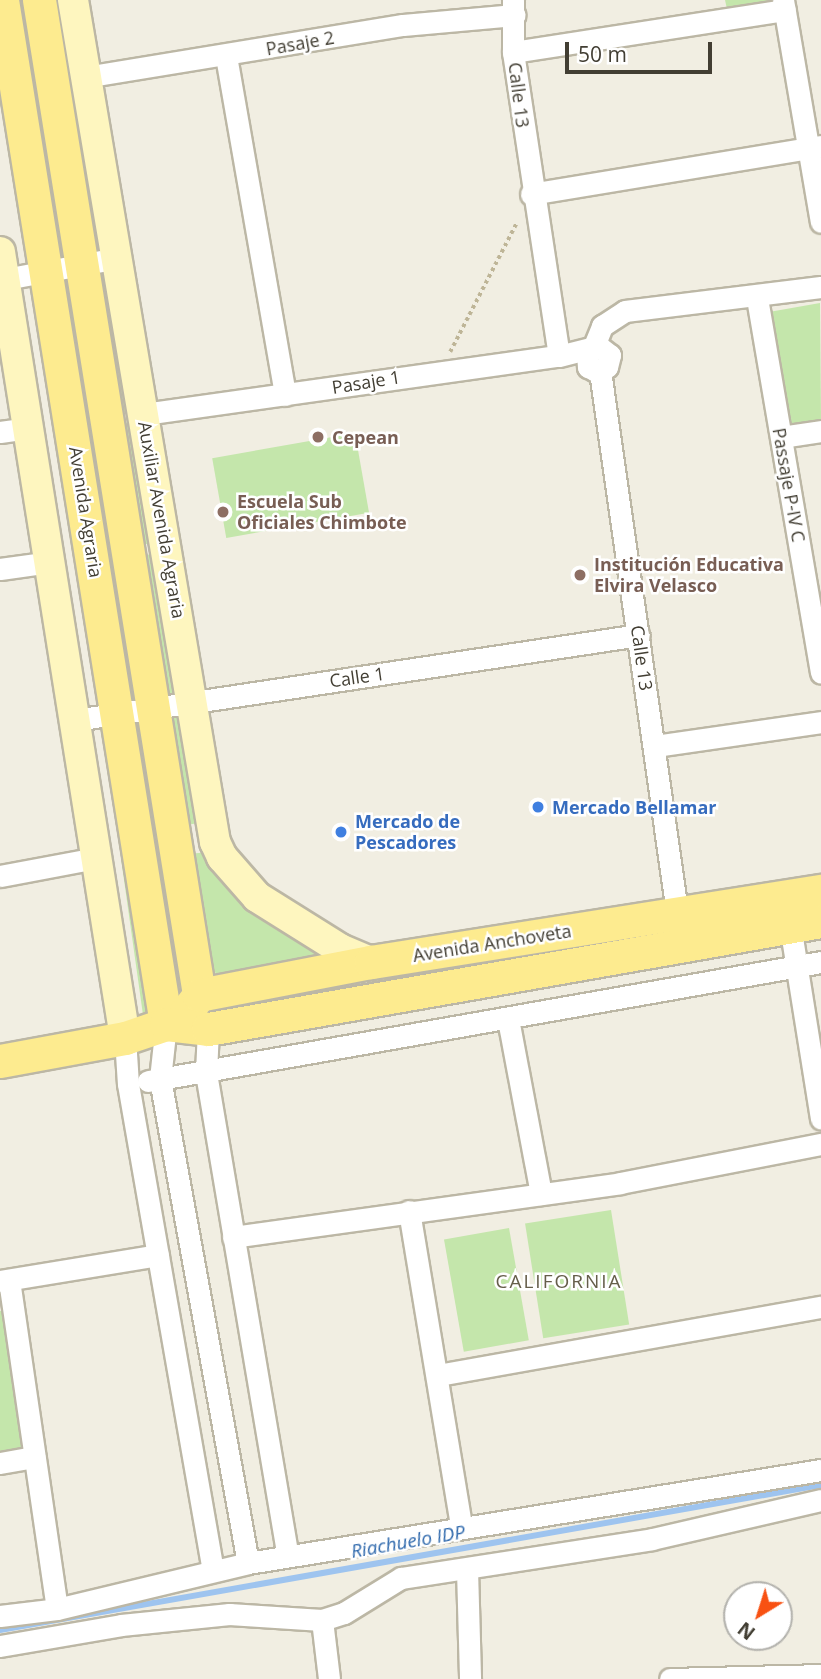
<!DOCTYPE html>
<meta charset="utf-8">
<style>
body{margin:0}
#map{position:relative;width:821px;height:1679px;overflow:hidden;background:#f1eee2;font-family:"Open Sans",sans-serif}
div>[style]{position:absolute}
.green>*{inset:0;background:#c4e6ab;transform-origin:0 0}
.stream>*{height:6px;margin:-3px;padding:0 3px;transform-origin:3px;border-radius:3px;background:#9ec4ef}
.path>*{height:3.5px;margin-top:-1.75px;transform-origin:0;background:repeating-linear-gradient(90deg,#beb597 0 3.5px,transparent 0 7px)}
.roads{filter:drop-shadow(2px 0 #bcb7a5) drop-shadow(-2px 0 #bcb7a5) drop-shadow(0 2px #bcb7a5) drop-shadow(0 -2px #bcb7a5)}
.street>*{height:21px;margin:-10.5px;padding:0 10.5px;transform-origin:10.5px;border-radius:10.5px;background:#fff}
.secondary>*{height:30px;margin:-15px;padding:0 15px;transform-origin:15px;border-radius:15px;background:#fef6bf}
.primary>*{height:33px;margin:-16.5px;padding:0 16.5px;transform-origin:16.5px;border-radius:16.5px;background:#fdeb8f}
.dots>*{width:19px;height:19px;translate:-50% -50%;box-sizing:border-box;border:4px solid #fff;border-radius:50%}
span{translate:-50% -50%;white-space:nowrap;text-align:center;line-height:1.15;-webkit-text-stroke:5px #fff;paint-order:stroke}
.street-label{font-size:18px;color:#423e33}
.education-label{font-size:18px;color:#785e54;font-weight:700}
.left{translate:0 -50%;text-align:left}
.shop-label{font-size:18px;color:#366cbe;font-weight:700}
.neighbourhood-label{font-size:19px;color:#655e4a;letter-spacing:2px}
.water-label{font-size:19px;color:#2e68ac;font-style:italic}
.north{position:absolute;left:723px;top:1581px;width:70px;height:70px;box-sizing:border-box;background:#fff;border:2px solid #b3b2ad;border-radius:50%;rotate:218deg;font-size:19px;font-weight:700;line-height:28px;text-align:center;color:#423e33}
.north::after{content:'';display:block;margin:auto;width:24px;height:32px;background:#f85112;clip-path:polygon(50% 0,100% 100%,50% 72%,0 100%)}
.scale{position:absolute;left:565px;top:42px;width:147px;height:32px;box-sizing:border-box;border:4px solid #423e33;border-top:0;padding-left:9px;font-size:21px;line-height:24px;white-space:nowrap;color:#423e33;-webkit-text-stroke:5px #fff;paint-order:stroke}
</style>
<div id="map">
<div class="green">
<i style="clip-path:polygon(725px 0,774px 0,774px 3px,727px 9px)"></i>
<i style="left:112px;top:264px;width:148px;height:24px;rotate:81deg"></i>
<i style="clip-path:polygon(820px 303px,821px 422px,791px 428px,769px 312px)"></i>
<i style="left:137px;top:421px;width:123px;height:23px;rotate:81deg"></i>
<i style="left:355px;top:433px;width:81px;height:145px;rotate:80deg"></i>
<i style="left:157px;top:553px;width:143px;height:21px;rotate:80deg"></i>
<i style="left:184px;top:712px;width:112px;height:20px;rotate:82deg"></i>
<i style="left:149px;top:718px;width:111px;height:22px;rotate:81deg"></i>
<i style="clip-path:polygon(210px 852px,344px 956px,225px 978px,205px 967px,188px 854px)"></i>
<i style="left:140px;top:857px;width:162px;height:19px;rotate:82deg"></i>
<i style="left:611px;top:1210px;width:116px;height:87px;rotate:81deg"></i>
<i style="left:509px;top:1228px;width:114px;height:66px;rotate:80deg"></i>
<i style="clip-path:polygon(9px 1309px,32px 1447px,0 1453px,0 1311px)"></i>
</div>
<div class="stream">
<i style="left:0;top:1630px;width:834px;rotate:-10.02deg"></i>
</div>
<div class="path">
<i style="left:450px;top:352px;width:146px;rotate:-62.7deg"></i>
</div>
<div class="roads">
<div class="street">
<i style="left:513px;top:0;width:52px;rotate:90deg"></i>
<i style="left:513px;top:52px;width:307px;rotate:81.4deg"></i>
<i style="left:783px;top:0;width:225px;rotate:80.3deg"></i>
<i style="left:513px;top:52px;width:275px;rotate:-8.8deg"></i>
<i style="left:226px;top:56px;width:344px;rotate:80.1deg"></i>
<i style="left:85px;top:77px;width:322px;rotate:-9.3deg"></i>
<i style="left:403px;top:25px;width:112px;rotate:-5.1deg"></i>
<i style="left:531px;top:194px;width:294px;rotate:-9.4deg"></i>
<i style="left:0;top:280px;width:119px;rotate:-10.6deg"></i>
<i style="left:757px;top:298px;width:380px;rotate:80.3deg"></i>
<i style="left:594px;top:346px;width:22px;rotate:-68deg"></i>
<i style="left:602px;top:326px;width:27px;rotate:-33deg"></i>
<i style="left:625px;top:311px;width:197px;rotate:-7deg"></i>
<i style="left:600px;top:371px;width:561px;rotate:81.9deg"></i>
<i style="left:144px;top:414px;width:419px;rotate:-8deg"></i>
<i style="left:559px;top:356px;width:40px;rotate:-14.4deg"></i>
<i style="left:598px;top:346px;width:15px;rotate:37deg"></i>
<i style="left:610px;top:355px;width:12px;rotate:104deg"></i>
<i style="left:607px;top:367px;width:12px;rotate:160deg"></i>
<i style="left:596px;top:371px;width:9px;rotate:-153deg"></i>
<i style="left:588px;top:367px;width:16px;rotate:-94deg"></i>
<i style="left:0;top:432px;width:28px;rotate:-8deg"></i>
<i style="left:781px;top:437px;width:40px;rotate:-8.5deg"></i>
<i style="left:0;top:569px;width:50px;rotate:-8deg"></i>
<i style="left:75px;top:720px;width:570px;rotate:-8.57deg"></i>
<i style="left:655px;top:746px;width:168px;rotate:-8.2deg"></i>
<i style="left:0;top:876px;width:98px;rotate:-10.6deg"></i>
<i style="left:790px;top:925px;width:196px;rotate:80.9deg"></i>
<i style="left:508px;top:1019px;width:178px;rotate:79.3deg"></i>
<i style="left:208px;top:1029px;width:44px;rotate:92.6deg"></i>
<i style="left:206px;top:1073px;width:490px;rotate:80.4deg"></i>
<i style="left:125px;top:1038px;width:46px;rotate:86.3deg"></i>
<i style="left:128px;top:1084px;width:494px;rotate:80.1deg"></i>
<i style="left:148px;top:1081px;width:12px;rotate:-9deg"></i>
<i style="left:160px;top:1079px;width:55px;rotate:-83.8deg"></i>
<i style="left:409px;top:1211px;width:319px;rotate:80.6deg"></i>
<i style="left:233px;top:1237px;width:391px;rotate:-7.9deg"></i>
<i style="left:620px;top:1183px;width:205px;rotate:-11deg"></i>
<i style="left:9px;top:1280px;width:332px;rotate:81.7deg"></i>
<i style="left:0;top:1281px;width:160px;rotate:-9.3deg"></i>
<i style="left:438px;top:1375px;width:389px;rotate:-10.1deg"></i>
<i style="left:0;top:1463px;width:35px;rotate:-10deg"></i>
<i style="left:248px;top:1563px;width:492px;rotate:-100.3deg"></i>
<i style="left:160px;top:1079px;width:671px;rotate:-10.04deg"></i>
<i style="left:467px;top:1569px;width:110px;rotate:88.4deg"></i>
<i style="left:0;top:1616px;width:57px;rotate:-7deg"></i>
<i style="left:57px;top:1609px;width:196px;rotate:-13.5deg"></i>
<i style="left:248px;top:1563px;width:580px;rotate:-9.22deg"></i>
<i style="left:322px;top:1620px;width:59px;rotate:83.2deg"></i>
<i style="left:0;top:1646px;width:123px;rotate:-9.8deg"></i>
<i style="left:121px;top:1625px;width:109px;rotate:-5.8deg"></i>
<i style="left:229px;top:1614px;width:93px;rotate:3.7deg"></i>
<i style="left:322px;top:1620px;width:23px;rotate:-18deg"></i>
<i style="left:344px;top:1613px;width:67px;rotate:-31.6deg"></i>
<i style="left:401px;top:1578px;width:254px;rotate:-8.8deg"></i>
<i style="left:652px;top:1539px;width:173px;rotate:-13deg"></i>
<i style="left:670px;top:1679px;width:151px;rotate:-1.5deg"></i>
</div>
<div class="secondary">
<i style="left:73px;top:0;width:854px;rotate:80.43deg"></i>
<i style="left:215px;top:842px;width:17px;rotate:65deg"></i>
<i style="left:222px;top:857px;width:53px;rotate:48.8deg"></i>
<i style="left:257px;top:897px;width:98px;rotate:32.1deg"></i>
<i style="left:340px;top:949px;width:34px;rotate:23deg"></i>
<i style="left:0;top:252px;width:796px;rotate:80.96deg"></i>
</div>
<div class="primary">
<i style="left:2px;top:0;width:1037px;rotate:80.9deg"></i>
<i style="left:39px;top:0;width:1008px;rotate:80.86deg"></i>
<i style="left:186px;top:1012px;width:21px;rotate:-53deg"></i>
<i style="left:199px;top:995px;width:175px;rotate:-10.9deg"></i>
<i style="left:371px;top:962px;width:456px;rotate:-9deg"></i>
<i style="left:0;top:1061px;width:127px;rotate:-10.4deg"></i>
<i style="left:125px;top:1038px;width:43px;rotate:-18.9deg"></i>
<i style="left:166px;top:1024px;width:42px;rotate:6.8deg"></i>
<i style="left:208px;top:1029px;width:622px;rotate:-9.99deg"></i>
</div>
</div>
<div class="dots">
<i style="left:318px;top:437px;background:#8d6e63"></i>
<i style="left:223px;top:512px;background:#8d6e63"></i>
<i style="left:580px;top:575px;background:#8d6e63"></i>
<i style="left:538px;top:807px;background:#3f7fe0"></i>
<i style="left:341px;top:832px;background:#3f7fe0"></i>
</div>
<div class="street-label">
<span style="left:300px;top:43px;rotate:-10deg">Pasaje 2</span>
<span style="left:519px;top:95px;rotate:83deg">Calle 13</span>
<span style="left:366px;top:382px;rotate:-9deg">Pasaje 1</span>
<span style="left:789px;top:485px;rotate:80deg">Passaje P-IV C</span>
<span style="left:86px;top:512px;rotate:81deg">Avenida Agraria</span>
<span style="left:162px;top:520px;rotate:80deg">Auxiliar Avenida Agraria</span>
<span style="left:642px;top:658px;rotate:82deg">Calle 13</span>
<span style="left:357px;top:677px;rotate:-8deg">Calle 1</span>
<span style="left:492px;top:943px;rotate:-9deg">Avenida Anchoveta</span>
</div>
<div class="education-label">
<span class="left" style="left:332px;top:437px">Cepean</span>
<span class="left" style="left:237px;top:512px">Escuela Sub<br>Oficiales Chimbote</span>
<span class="left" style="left:594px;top:575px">Institución Educativa<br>Elvira Velasco</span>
</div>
<div class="shop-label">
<span class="left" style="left:552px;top:807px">Mercado Bellamar</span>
<span class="left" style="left:355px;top:832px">Mercado de<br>Pescadores</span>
</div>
<div class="neighbourhood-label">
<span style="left:559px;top:1282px">CALIFORNIA</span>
</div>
<div class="water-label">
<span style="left:408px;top:1542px;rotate:-10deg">Riachuelo IDP</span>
</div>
<div class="north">N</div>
<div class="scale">50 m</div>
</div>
